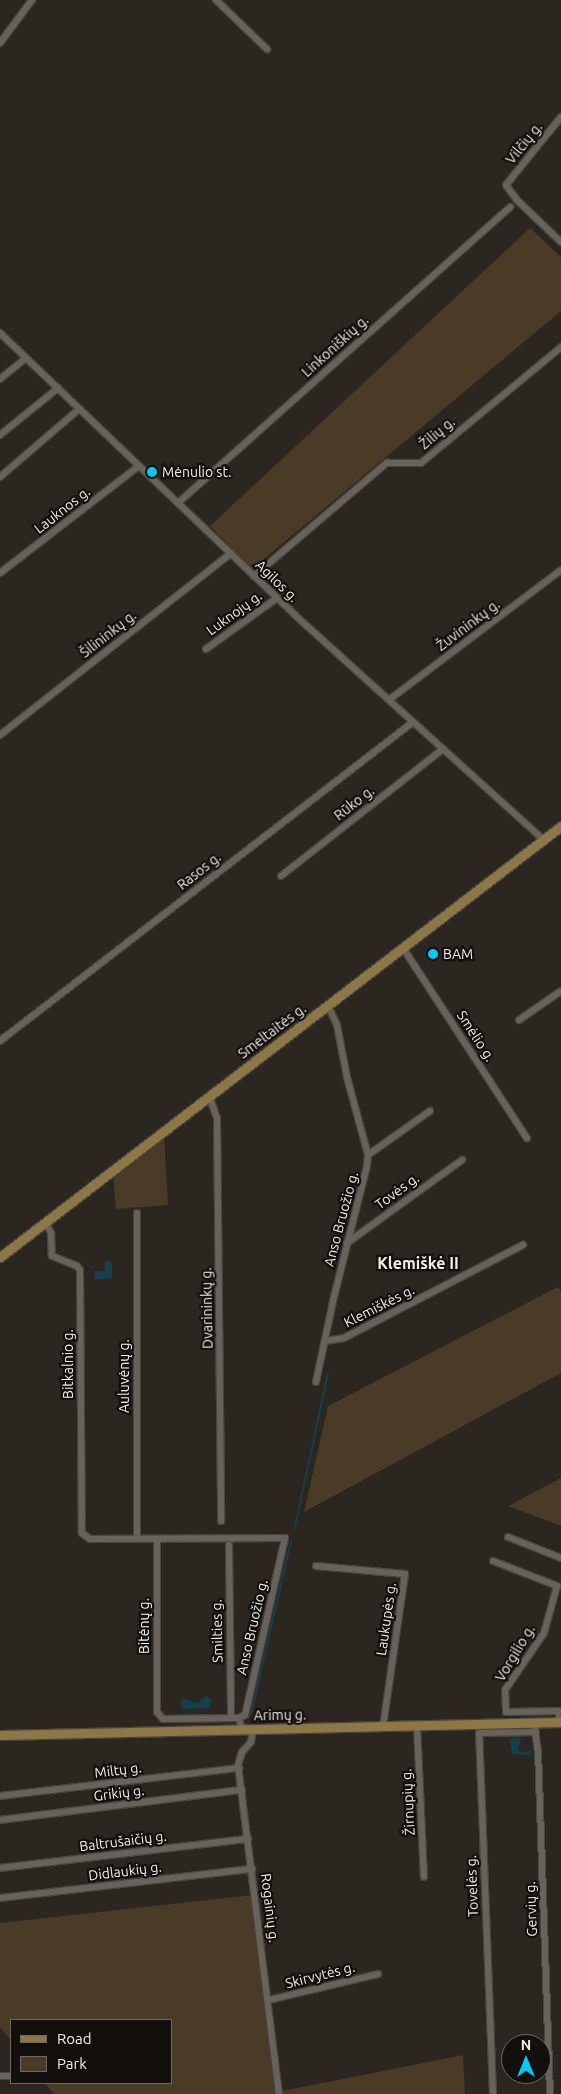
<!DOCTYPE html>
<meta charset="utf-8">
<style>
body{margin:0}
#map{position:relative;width:561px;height:2094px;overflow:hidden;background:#2b261f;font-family:Ubuntu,sans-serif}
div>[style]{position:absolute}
.green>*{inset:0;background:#493b25}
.water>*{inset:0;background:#14404e}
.stream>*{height:2px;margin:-1px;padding:0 1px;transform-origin:1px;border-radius:1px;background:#14404e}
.roads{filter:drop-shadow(1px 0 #49453f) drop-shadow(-1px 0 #49453f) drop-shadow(0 1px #49453f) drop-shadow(0 -1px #49453f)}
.street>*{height:6px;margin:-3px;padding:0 3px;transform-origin:3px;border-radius:3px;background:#68635a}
.secondary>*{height:9px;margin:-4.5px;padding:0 4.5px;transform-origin:4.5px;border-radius:4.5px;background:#8e7746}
.dots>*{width:14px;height:14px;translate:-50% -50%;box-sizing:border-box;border:2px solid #120f0c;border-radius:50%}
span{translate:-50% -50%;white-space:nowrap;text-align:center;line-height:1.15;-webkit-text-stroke:4.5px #120f0c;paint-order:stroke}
.street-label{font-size:14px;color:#f2efea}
.poi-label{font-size:14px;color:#f2efea}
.left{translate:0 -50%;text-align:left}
.quarter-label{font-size:16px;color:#f2efea;font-weight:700}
.legend{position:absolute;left:10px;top:2019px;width:162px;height:65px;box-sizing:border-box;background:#120f0c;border:1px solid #6c6965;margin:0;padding:6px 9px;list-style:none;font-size:15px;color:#f2efea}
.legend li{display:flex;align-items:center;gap:10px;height:25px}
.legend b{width:25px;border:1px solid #6c6965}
.north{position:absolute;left:501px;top:2034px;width:50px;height:50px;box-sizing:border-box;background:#120f0c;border:1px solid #6c6965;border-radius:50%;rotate:0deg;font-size:14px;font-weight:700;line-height:20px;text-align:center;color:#f2efea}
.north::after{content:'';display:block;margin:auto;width:18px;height:22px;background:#00cbf8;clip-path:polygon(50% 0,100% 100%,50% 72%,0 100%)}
</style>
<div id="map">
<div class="green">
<i style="clip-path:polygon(530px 228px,561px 257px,561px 311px,252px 569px,210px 526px)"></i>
<i style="clip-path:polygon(164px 1136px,168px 1205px,116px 1209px,113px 1176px)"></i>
<i style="clip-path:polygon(558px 1287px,561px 1291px,561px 1373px,304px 1512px,328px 1406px)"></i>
<i style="clip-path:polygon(561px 1478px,561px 1526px,508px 1506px)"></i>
<i style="clip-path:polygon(253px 1895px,278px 2094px,54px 2094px,45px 2083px,171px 2083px,171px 2020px,11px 2020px,11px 2041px,0 2027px,0 1923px)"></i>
<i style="clip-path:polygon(463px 2055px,465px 2094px,283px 2094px,282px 2091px)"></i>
</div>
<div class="water">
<i style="clip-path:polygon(109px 1260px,112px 1263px,112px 1278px,95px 1280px,94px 1271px,105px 1271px,105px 1262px)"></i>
<i style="clip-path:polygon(206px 1696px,211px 1699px,210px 1708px,183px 1709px,180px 1706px,182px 1698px,198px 1703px)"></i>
<i style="clip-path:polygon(521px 1738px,518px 1750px,524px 1753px,531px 1750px,531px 1755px,512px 1754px,510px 1739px)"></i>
</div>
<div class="stream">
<i style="left:295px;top:1527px;width:157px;rotate:-77.9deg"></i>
<i style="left:251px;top:1714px;width:178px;rotate:-77deg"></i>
</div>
<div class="roads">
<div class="street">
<i style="left:216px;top:0;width:71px;rotate:43.9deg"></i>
<i style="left:0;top:43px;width:54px;rotate:-53.3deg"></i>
<i style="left:561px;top:117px;width:87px;rotate:129deg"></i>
<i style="left:506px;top:185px;width:19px;rotate:54deg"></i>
<i style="left:517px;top:200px;width:61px;rotate:43.7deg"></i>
<i style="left:0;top:333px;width:424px;rotate:43.7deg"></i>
<i style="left:307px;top:626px;width:319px;rotate:42.1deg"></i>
<i style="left:0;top:379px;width:33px;rotate:-39deg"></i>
<i style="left:0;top:435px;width:75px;rotate:-39deg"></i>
<i style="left:0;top:477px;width:104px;rotate:-40.7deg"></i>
<i style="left:178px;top:503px;width:445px;rotate:-41.7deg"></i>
<i style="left:0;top:573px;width:175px;rotate:-37.6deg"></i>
<i style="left:254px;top:576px;width:175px;rotate:-40.4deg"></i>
<i style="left:387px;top:463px;width:34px"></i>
<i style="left:421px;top:463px;width:182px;rotate:-39.6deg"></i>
<i style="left:206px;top:649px;width:87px;rotate:-35.7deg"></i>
<i style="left:390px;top:699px;width:214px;rotate:-37deg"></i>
<i style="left:0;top:735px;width:294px;rotate:-38.2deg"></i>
<i style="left:281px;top:876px;width:206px;rotate:-38.1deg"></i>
<i style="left:403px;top:948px;width:227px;rotate:56.9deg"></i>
<i style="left:519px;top:1020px;width:51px;rotate:-34.6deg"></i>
<i style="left:0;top:1041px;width:522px;rotate:-37.68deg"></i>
<i style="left:209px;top:1096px;width:23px;rotate:70deg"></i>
<i style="left:217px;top:1118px;width:403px;rotate:89.4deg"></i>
<i style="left:368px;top:1155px;width:76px;rotate:-35.4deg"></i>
<i style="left:45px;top:1222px;width:13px;rotate:61deg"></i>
<i style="left:51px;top:1233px;width:23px;rotate:88deg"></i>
<i style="left:52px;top:1256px;width:27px;rotate:22deg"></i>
<i style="left:77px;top:1266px;width:5px;rotate:53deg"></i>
<i style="left:80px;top:1270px;width:263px;rotate:89.6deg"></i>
<i style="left:82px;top:1533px;width:10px;rotate:37deg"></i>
<i style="left:90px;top:1539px;width:195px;rotate:-0.3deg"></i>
<i style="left:285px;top:1538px;width:181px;rotate:102.7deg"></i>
<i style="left:245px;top:1715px;width:7px;rotate:153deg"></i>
<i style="left:347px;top:1243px;width:142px;rotate:-35.8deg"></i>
<i style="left:325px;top:1341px;width:19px;rotate:-9deg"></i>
<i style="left:344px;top:1338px;width:202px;rotate:-27.5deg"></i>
<i style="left:316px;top:1382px;width:83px;rotate:-78.1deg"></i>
<i style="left:333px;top:1301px;width:139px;rotate:-75.9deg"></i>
<i style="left:367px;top:1166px;width:11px;rotate:-85deg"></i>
<i style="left:368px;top:1155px;width:81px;rotate:-105.1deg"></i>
<i style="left:347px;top:1077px;width:53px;rotate:-100.9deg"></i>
<i style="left:337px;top:1025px;width:21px;rotate:-115deg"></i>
<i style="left:508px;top:1537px;width:57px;rotate:21.6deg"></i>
<i style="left:137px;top:1539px;width:326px;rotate:-90deg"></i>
<i style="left:157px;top:1539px;width:173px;rotate:90deg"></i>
<i style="left:157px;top:1712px;width:9px;rotate:49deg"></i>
<i style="left:163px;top:1719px;width:76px;rotate:-0.8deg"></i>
<i style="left:239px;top:1718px;width:12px;rotate:76deg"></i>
<i style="left:229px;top:1545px;width:172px;rotate:89.3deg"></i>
<i style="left:493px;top:1561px;width:69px;rotate:21.3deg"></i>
<i style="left:557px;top:1586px;width:49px;rotate:105.5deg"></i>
<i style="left:544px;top:1633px;width:69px;rotate:124.4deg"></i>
<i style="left:505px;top:1690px;width:22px;rotate:87deg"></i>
<i style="left:506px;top:1712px;width:53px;rotate:-1.1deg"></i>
<i style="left:559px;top:1711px;width:11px;rotate:90deg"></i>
<i style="left:316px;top:1566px;width:89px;rotate:5.1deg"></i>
<i style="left:405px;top:1574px;width:154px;rotate:98.2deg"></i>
<i style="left:534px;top:1723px;width:27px;rotate:82deg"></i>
<i style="left:538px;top:1750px;width:344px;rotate:88deg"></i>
<i style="left:417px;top:1725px;width:152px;rotate:87.4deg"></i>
<i style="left:253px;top:1730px;width:12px;rotate:99deg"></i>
<i style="left:251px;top:1742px;width:13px;rotate:132deg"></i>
<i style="left:242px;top:1752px;width:14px;rotate:107deg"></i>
<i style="left:238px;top:1765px;width:332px;rotate:82.9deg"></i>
<i style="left:0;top:1796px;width:241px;rotate:-6.7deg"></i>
<i style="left:0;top:1820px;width:244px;rotate:-7.1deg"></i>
<i style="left:0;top:1868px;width:250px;rotate:-6.7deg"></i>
<i style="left:0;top:1898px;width:254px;rotate:-6.6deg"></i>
<i style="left:269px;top:2000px;width:112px;rotate:-13.4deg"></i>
<i style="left:0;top:2076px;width:10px"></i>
<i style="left:493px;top:2094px;width:361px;rotate:-92.2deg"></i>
<i style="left:479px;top:1733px;width:57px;rotate:-1deg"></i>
</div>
<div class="secondary">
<i style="left:0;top:1257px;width:707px;rotate:-37.53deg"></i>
<i style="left:0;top:1735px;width:561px;rotate:-1.33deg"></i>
</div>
</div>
<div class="dots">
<i style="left:152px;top:472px;background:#00cbf8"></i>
<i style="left:433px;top:954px;background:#00cbf8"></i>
</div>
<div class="street-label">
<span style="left:524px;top:143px;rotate:-51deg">Vilčių g.</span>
<span style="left:335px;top:346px;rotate:-42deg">Linkoniškių g.</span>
<span style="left:437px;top:433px;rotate:-40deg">Žilių g.</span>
<span style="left:62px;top:510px;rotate:-38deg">Lauknos g.</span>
<span style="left:277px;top:581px;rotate:44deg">Agilos g.</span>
<span style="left:234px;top:613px;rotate:-36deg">Luknojų g.</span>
<span style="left:468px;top:625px;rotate:-37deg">Žuvininkų g.</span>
<span style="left:108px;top:634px;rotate:-38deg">Šilininkų g.</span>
<span style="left:354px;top:803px;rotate:-38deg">Rūko g.</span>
<span style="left:199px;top:871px;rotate:-38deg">Rasos g.</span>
<span style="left:272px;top:1031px;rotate:-37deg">Smeltaitės g.</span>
<span style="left:476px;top:1036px;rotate:57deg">Smėlio g.</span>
<span style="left:397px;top:1191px;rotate:-36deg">Tovės g.</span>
<span style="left:341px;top:1219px;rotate:-75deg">Anso Bruožio g.</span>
<span style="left:379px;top:1306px;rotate:-27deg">Klemiškės g.</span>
<span style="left:207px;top:1308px;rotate:-91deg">Dvarininkų g.</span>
<span style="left:68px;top:1364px;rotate:-90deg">Bitkalnio g.</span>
<span style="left:124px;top:1376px;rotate:-90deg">Auluvėnų g.</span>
<span style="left:386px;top:1619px;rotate:-82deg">Laukupės g.</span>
<span style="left:144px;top:1626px;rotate:-90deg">Bitėnų g.</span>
<span style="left:252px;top:1627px;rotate:-77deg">Anso Bruožio g.</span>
<span style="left:217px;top:1631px;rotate:-91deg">Smilties g.</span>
<span style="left:515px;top:1653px;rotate:-59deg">Vorgilio g.</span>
<span style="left:280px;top:1715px;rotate:-1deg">Arimų g.</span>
<span style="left:118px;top:1770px;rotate:-7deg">Miltų g.</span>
<span style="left:119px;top:1793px;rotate:-7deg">Grikių g.</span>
<span style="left:408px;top:1802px;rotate:-93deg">Žirnupių g.</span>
<span style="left:123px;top:1841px;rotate:-7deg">Baltrušaičių g.</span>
<span style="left:125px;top:1871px;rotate:-7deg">Didlaukių g.</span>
<span style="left:472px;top:1886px;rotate:-92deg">Tovelės g.</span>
<span style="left:270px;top:1908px;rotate:83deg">Rogainių g.</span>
<span style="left:531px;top:1909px;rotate:-92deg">Gervių g.</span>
<span style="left:320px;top:1975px;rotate:-14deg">Skirvytės g.</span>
</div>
<div class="poi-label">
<span class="left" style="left:162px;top:472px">Mėnulio st.</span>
<span class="left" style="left:443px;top:954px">BAM</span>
</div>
<div class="quarter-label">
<span style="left:418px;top:1263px">Klemiškė II</span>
</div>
<ul class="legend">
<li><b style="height:6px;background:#8e7746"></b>Road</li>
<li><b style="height:14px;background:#493b25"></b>Park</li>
</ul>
<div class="north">N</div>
</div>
